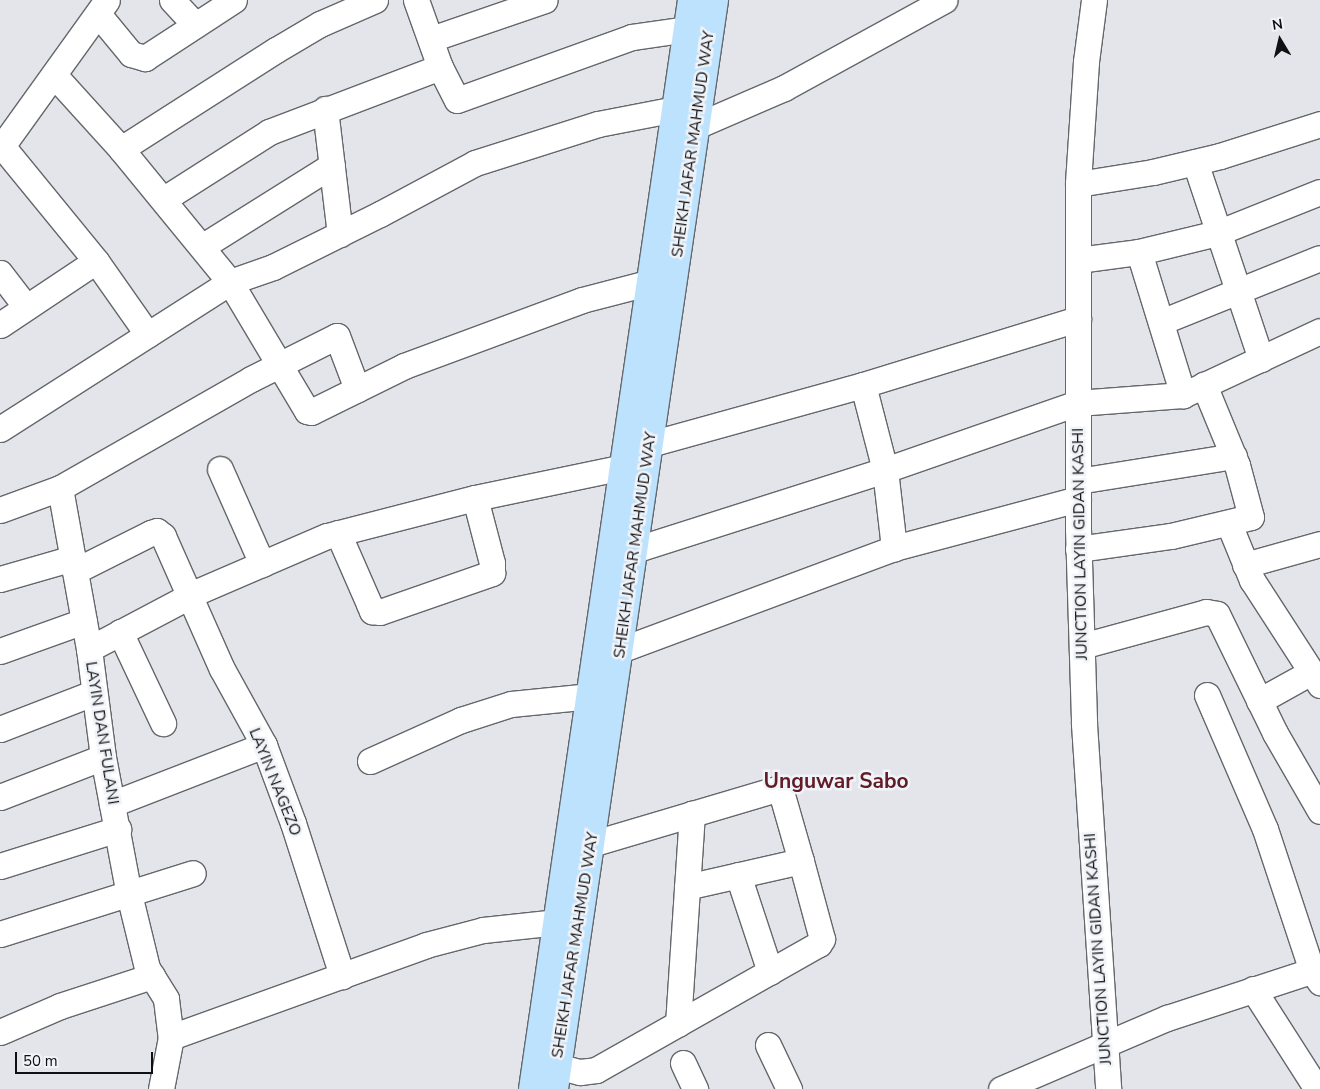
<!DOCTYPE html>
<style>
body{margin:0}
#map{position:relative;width:1320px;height:1089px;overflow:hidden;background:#e3e5ea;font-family:"Nunito Sans",sans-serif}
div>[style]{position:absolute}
.roads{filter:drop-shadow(1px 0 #64676b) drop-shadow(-1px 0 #64676b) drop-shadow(0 1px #64676b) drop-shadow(0 -1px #64676b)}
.minor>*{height:25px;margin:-12.5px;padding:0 12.5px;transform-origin:12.5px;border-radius:12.5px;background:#fff}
.major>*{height:28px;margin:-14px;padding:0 14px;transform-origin:14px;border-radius:14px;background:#bce2fd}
span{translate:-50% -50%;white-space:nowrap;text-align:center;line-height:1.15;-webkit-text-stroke:5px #f0f3f8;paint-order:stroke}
.street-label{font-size:16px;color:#101012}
.district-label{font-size:21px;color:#611c27;font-weight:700}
.north{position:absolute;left:1255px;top:15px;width:50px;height:50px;-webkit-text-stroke:4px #f0f3f8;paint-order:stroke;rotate:351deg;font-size:14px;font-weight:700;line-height:20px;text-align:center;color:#101012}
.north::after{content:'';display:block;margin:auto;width:18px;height:22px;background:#101012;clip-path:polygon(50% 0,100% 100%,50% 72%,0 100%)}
.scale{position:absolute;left:15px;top:1052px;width:138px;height:22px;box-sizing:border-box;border:2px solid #101012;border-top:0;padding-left:6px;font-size:15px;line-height:18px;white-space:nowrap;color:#101012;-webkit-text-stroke:4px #f0f3f8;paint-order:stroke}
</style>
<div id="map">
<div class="roads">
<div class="minor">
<i style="left:172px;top:0;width:34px;rotate:47deg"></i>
<i style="left:416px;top:0;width:71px;rotate:70.3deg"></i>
<i style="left:440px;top:67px;width:37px;rotate:63deg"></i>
<i style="left:457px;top:100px;width:186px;rotate:-19.8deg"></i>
<i style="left:632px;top:37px;width:57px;rotate:-8.1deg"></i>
<i style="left:1094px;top:0;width:63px;rotate:97.4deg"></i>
<i style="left:1086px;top:62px;width:122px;rotate:93.8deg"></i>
<i style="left:1078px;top:184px;width:345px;rotate:90deg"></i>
<i style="left:1078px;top:529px;width:195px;rotate:88.2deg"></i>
<i style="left:1084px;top:724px;width:366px;rotate:86.2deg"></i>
<i style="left:98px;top:14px;width:52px;rotate:50.5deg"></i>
<i style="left:131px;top:54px;width:15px;rotate:16deg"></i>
<i style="left:145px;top:58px;width:106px;rotate:-33.1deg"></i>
<i style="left:431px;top:39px;width:120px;rotate:-18.9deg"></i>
<i style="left:54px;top:75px;width:100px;rotate:47.8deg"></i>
<i style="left:121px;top:149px;width:172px;rotate:50.7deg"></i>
<i style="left:230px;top:282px;width:150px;rotate:59.2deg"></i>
<i style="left:307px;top:411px;width:4px;rotate:14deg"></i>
<i style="left:311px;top:412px;width:104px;rotate:-26.3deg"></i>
<i style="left:404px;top:366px;width:190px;rotate:-20.3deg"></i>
<i style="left:582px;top:300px;width:71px;rotate:-14.6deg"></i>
<i style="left:325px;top:109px;width:126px;rotate:83.2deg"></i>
<i style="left:696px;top:126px;width:96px;rotate:-23.4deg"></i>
<i style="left:784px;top:88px;width:183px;rotate:-28.7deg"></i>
<i style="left:2px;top:146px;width:149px;rotate:50.7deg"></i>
<i style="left:96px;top:261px;width:90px;rotate:54.9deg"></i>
<i style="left:0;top:149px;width:183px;rotate:-54.3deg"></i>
<i style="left:121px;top:149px;width:184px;rotate:-32.6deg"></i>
<i style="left:276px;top:50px;width:51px;rotate:-30.6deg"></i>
<i style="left:320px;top:24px;width:60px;rotate:-23.6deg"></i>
<i style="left:1195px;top:162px;width:208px;rotate:71.5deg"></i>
<i style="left:1078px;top:184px;width:76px;rotate:-9.1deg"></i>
<i style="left:1153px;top:172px;width:69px;rotate:-13.4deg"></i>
<i style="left:1220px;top:156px;width:105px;rotate:-17.7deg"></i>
<i style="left:164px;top:199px;width:125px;rotate:-32.5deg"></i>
<i style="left:269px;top:132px;width:183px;rotate:-20.8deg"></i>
<i style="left:203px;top:246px;width:152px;rotate:-32.1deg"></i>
<i style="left:1139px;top:252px;width:150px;rotate:72.9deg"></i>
<i style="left:1078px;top:260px;width:62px;rotate:-7.5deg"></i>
<i style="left:1139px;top:252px;width:80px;rotate:-13.7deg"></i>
<i style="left:1217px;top:233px;width:111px;rotate:-21.7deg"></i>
<i style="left:0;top:273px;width:43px;rotate:52.6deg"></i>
<i style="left:1161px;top:322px;width:171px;rotate:-21.9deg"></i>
<i style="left:0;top:325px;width:115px;rotate:-33.7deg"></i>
<i style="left:863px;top:385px;width:88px;rotate:75.5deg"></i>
<i style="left:885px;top:470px;width:79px;rotate:83.4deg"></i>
<i style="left:0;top:429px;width:273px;rotate:-32.6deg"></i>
<i style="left:230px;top:282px;width:46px;rotate:-19.2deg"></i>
<i style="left:273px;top:267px;width:119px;rotate:-26.4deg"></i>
<i style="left:380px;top:214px;width:108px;rotate:-28.2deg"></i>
<i style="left:475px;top:163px;width:129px;rotate:-17.6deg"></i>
<i style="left:598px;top:124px;width:79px;rotate:-10.9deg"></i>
<i style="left:650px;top:444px;width:221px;rotate:-15.5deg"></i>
<i style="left:863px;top:385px;width:225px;rotate:-17.1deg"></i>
<i style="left:220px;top:469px;width:104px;rotate:66.1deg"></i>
<i style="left:1078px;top:481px;width:158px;rotate:-9.1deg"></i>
<i style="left:60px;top:488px;width:164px;rotate:79.8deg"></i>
<i style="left:89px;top:649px;width:109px;rotate:82.6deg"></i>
<i style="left:103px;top:757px;width:139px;rotate:79.3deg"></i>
<i style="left:129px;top:894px;width:76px;rotate:76.3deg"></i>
<i style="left:147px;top:968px;width:36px;rotate:58deg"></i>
<i style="left:166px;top:999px;width:38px;rotate:83deg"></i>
<i style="left:171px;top:1037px;width:53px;rotate:100.9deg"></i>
<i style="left:0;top:510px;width:64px;rotate:-20.1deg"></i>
<i style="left:60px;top:488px;width:220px;rotate:-29.7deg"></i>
<i style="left:251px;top:379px;width:96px;rotate:-26.6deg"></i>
<i style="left:337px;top:336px;width:57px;rotate:69.3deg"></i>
<i style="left:1229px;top:524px;width:61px;rotate:67.7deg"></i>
<i style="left:1252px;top:580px;width:125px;rotate:57.1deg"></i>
<i style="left:338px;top:533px;width:77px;rotate:66.4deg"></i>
<i style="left:369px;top:604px;width:8px;rotate:67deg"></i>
<i style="left:372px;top:611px;width:8px;rotate:7deg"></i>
<i style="left:380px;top:612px;width:119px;rotate:-19.2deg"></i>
<i style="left:492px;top:573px;width:10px;rotate:-90deg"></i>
<i style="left:492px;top:563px;width:67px;rotate:-104.7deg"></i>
<i style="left:1078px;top:549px;width:94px;rotate:-8deg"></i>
<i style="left:1171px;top:536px;width:82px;rotate:-13.4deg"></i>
<i style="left:1251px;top:517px;width:54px;rotate:-105.1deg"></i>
<i style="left:1237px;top:465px;width:87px;rotate:-112.4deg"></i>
<i style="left:634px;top:550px;width:263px;rotate:-17.7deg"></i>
<i style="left:885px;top:470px;width:203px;rotate:-19.2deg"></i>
<i style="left:1077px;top:403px;width:106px;rotate:-4.3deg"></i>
<i style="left:1183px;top:395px;width:151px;rotate:-25deg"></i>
<i style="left:1245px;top:565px;width:78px;rotate:-15.6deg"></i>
<i style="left:75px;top:571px;width:85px;rotate:-26.6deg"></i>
<i style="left:151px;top:533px;width:6px;rotate:-18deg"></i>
<i style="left:157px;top:531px;width:8px;rotate:40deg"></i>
<i style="left:163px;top:536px;width:145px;rotate:66.1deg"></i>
<i style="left:222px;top:669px;width:87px;rotate:61.1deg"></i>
<i style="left:264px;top:745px;width:83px;rotate:69.6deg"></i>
<i style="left:293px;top:823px;width:161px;rotate:72.2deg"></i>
<i style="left:0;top:579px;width:76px;rotate:-16deg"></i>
<i style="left:120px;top:632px;width:101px;rotate:64.7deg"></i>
<i style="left:1082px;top:646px;width:129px;rotate:-15.3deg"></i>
<i style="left:1206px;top:612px;width:11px;rotate:10deg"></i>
<i style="left:1217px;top:614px;width:132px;rotate:64deg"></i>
<i style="left:1275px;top:733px;width:90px;rotate:60deg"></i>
<i style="left:89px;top:649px;width:124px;rotate:-27.8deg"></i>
<i style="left:199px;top:591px;width:139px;rotate:-23.3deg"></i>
<i style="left:327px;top:536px;width:153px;rotate:-14.4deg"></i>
<i style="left:475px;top:498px;width:151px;rotate:-11.8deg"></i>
<i style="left:620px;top:650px;width:292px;rotate:-20.4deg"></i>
<i style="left:894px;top:548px;width:190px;rotate:-14.9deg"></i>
<i style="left:0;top:651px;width:89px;rotate:-19.7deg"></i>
<i style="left:1207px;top:695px;width:146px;rotate:66.6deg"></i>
<i style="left:1265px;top:829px;width:150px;rotate:71.7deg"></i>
<i style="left:1312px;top:971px;width:14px;rotate:54deg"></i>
<i style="left:1259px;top:701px;width:60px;rotate:-29.1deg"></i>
<i style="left:0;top:729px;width:100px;rotate:-21.2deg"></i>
<i style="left:370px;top:761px;width:100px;rotate:-24.3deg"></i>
<i style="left:461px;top:720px;width:52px;rotate:-17.7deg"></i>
<i style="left:511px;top:704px;width:80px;rotate:-5.7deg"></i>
<i style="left:0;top:797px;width:110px;rotate:-21.2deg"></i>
<i style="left:112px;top:804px;width:163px;rotate:-21.2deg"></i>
<i style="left:591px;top:844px;width:197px;rotate:-16.5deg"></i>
<i style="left:780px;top:788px;width:76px;rotate:74deg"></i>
<i style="left:801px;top:861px;width:117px;rotate:167.2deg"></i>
<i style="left:0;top:866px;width:124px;rotate:-17.4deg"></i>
<i style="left:738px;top:875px;width:102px;rotate:71.7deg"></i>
<i style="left:0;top:934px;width:202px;rotate:-17.5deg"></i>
<i style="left:1253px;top:989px;width:119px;rotate:57.4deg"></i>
<i style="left:678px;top:1024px;width:211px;rotate:-86.2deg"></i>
<i style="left:0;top:1032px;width:65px;rotate:-23.4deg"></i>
<i style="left:60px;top:1006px;width:97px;rotate:-18.1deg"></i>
<i style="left:171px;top:1037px;width:271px;rotate:-19.8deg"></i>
<i style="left:426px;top:945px;width:59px;rotate:-14.7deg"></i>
<i style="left:483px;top:930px;width:75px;rotate:-6.1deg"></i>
<i style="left:768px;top:1045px;width:49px;rotate:64.5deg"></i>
<i style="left:683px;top:1063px;width:29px;rotate:65deg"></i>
<i style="left:557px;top:1066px;width:24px;rotate:15deg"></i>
<i style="left:580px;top:1072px;width:16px;rotate:-7deg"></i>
<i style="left:596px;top:1070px;width:256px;rotate:-29.5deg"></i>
<i style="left:819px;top:944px;width:6px;rotate:-59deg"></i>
<i style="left:822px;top:939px;width:81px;rotate:-105.1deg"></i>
<i style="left:1001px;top:1089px;width:181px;rotate:-23.2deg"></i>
<i style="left:1167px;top:1018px;width:161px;rotate:-18.1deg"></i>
</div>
<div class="major">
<i style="left:533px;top:1089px;width:1101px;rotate:-81.69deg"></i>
<i style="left:554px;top:1089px;width:1101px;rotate:-81.64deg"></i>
</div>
</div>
<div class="street-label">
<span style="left:693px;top:144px;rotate:-82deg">SHEIKH JAFAR MAHMUD WAY</span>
<span style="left:1080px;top:544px;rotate:-91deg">JUNCTION LAYIN GIDAN KASHI</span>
<span style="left:635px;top:545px;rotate:-82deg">SHEIKH JAFAR MAHMUD WAY</span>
<span style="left:102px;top:733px;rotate:81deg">LAYIN DAN FULANI</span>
<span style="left:275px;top:782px;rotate:68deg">LAYIN NAGEZO</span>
<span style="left:575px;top:945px;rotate:-81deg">SHEIKH JAFAR MAHMUD WAY</span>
<span style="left:1098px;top:949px;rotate:-94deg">JUNCTION LAYIN GIDAN KASHI</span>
</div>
<div class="district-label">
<span style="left:836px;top:781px">Unguwar Sabo</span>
</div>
<div class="north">N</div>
<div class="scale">50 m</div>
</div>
